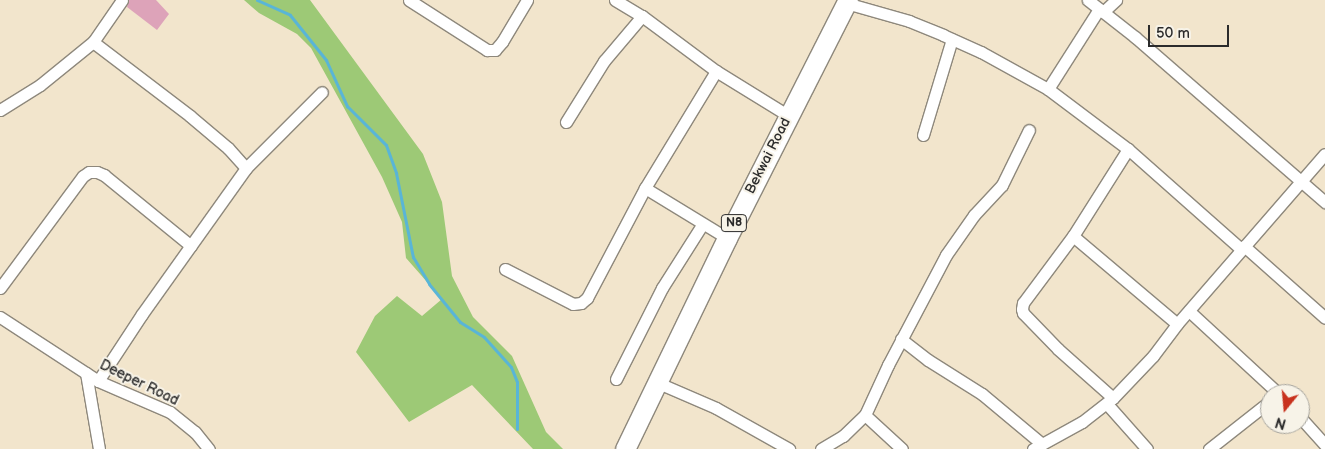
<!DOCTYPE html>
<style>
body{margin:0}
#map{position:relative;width:1325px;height:449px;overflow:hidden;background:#f2e5cc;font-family:"Balsamiq Sans",sans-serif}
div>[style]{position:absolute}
.green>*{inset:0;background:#9dc976}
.stream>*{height:3px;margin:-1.5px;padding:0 1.5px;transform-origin:1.5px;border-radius:1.5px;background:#59b5d7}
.building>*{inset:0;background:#dda3b9}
.roads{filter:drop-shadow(1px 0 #8e887c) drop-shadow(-1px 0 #8e887c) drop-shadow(0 1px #8e887c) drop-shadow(0 -1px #8e887c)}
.minor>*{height:11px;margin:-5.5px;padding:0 5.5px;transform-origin:5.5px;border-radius:5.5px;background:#fff}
.trunk>*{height:19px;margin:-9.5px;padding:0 9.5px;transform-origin:9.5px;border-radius:9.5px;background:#fff}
span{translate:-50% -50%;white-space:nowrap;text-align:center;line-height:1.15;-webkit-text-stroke:4px #f7f3e8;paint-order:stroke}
.shield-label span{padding:1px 4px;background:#f7f3e8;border:1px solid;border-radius:4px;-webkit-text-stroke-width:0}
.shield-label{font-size:12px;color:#2b2b2b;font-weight:700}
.street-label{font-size:14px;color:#2b2b2b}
.north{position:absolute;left:1260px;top:384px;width:50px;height:50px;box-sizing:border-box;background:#f7f3e8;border:1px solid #a5a39c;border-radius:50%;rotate:197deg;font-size:14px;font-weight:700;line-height:20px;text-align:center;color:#2b2b2b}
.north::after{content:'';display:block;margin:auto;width:18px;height:22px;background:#c8321e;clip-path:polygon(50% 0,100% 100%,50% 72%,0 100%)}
.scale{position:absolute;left:1148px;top:25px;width:81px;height:22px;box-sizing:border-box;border:2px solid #2b2b2b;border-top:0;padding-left:6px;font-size:15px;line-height:18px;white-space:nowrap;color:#2b2b2b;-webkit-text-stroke:4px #f7f3e8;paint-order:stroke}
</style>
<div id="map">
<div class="green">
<i style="clip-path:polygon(244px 0,310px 0,423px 154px,442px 202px,452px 276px,473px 317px,512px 356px,546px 432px,563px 449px,533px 449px,472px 385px,409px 422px,356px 352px,375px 316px,397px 296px,422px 316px,442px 299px,406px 258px,402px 222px,382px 177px,311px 48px,297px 34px,259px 13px)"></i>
</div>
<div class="stream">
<i style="left:257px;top:0;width:36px;rotate:24deg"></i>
<i style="left:290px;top:15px;width:58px;rotate:51.3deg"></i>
<i style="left:326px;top:60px;width:51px;rotate:65.5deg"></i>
<i style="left:347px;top:106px;width:55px;rotate:45deg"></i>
<i style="left:386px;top:145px;width:30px;rotate:70deg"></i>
<i style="left:396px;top:173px;width:86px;rotate:78.6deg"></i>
<i style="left:413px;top:257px;width:31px;rotate:59deg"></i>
<i style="left:429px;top:284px;width:49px;rotate:50.8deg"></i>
<i style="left:460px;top:322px;width:28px;rotate:32deg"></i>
<i style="left:484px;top:337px;width:40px;rotate:48deg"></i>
<i style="left:511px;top:367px;width:16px;rotate:68deg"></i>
<i style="left:517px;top:382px;width:47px;rotate:90deg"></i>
</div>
<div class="building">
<i style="clip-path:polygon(129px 0,156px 0,169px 14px,157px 30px,127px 7px)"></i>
</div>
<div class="roads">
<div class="minor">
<i style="left:409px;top:0;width:93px;rotate:32.7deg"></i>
<i style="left:487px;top:50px;width:8px"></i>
<i style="left:495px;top:50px;width:11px;rotate:-49deg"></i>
<i style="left:502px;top:42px;width:49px;rotate:-59.2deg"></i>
<i style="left:615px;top:0;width:31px;rotate:31deg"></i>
<i style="left:642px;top:16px;width:92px;rotate:36.6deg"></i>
<i style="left:716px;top:71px;width:86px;rotate:31.7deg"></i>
<i style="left:1088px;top:0;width:60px;rotate:38.2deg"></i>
<i style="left:1135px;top:37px;width:252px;rotate:41deg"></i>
<i style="left:846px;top:3px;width:66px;rotate:15.9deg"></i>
<i style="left:909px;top:21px;width:37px;rotate:22deg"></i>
<i style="left:943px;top:35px;width:42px;rotate:24.1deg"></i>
<i style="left:981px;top:52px;width:77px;rotate:28.9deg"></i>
<i style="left:1048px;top:89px;width:100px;rotate:36.9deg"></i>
<i style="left:1128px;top:149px;width:151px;rotate:41.5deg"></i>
<i style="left:1103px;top:12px;width:18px;rotate:-43deg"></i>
<i style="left:93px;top:42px;width:122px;rotate:37.3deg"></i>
<i style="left:190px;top:116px;width:50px;rotate:40.1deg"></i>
<i style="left:228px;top:148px;width:27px;rotate:48deg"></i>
<i style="left:1048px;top:89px;width:95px;rotate:-57.5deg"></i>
<i style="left:0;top:110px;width:47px;rotate:-32deg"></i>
<i style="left:40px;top:85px;width:68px;rotate:-39.1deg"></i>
<i style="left:93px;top:42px;width:51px;rotate:-55.4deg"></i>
<i style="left:566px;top:122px;width:72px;rotate:-58.1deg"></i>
<i style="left:604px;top:61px;width:59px;rotate:-49.8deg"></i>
<i style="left:923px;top:135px;width:100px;rotate:-73.2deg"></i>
<i style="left:645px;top:188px;width:96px;rotate:31.4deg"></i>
<i style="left:1073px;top:236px;width:136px;rotate:40.2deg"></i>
<i style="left:1244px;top:246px;width:108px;rotate:41.6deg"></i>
<i style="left:505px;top:269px;width:76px;rotate:27.2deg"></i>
<i style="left:573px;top:304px;width:8px;rotate:-7deg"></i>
<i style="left:581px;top:303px;width:8px;rotate:-40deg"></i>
<i style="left:587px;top:298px;width:124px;rotate:-62.2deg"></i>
<i style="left:645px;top:188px;width:137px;rotate:-58.7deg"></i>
<i style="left:0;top:288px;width:139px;rotate:-53.5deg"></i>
<i style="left:83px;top:176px;width:7px;rotate:-34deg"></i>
<i style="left:89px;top:172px;width:8px"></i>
<i style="left:97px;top:172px;width:8px;rotate:23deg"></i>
<i style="left:104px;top:175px;width:112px;rotate:39.2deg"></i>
<i style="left:1189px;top:311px;width:122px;rotate:42.7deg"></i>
<i style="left:0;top:317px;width:117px;rotate:33.1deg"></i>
<i style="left:98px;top:381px;width:78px;rotate:23.3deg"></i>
<i style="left:170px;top:412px;width:32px;rotate:39deg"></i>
<i style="left:195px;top:432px;width:22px;rotate:51deg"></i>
<i style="left:901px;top:339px;width:34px;rotate:38deg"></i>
<i style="left:928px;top:360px;width:64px;rotate:32.2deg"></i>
<i style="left:982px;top:394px;width:78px;rotate:39.8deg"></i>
<i style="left:86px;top:373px;width:77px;rotate:80.3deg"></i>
<i style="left:616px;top:379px;width:102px;rotate:-63.2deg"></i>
<i style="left:662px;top:288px;width:75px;rotate:-57.6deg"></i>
<i style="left:98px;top:381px;width:80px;rotate:-56.7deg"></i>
<i style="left:142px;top:314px;width:179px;rotate:-54.5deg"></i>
<i style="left:246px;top:168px;width:107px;rotate:-45deg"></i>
<i style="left:656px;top:382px;width:65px;rotate:23.4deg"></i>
<i style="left:716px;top:408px;width:84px;rotate:29.3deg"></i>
<i style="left:1113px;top:398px;width:74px;rotate:-138.3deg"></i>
<i style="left:1058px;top:349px;width:50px;rotate:-134.2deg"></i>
<i style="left:1023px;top:313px;width:4px;rotate:-104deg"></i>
<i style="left:1022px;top:309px;width:6px;rotate:-81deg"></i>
<i style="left:1023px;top:303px;width:84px;rotate:-53.3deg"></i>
<i style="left:1073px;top:236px;width:103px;rotate:-57.7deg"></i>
<i style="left:1107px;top:404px;width:60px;rotate:48.4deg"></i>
<i style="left:865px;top:415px;width:50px;rotate:42.6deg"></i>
<i style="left:1300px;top:417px;width:38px;rotate:48deg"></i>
<i style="left:821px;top:449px;width:26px;rotate:-31deg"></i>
<i style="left:843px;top:436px;width:30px;rotate:-44deg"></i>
<i style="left:865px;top:415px;width:55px;rotate:-65.3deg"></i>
<i style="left:888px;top:365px;width:124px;rotate:-62.2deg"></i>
<i style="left:946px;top:255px;width:49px;rotate:-55deg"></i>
<i style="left:974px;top:215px;width:41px;rotate:-47deg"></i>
<i style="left:1002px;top:185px;width:61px;rotate:-63.9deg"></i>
<i style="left:1033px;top:449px;width:56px;rotate:-28.9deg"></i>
<i style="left:1082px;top:422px;width:39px;rotate:-38deg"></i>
<i style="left:1113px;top:398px;width:58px;rotate:-46.4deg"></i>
<i style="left:1153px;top:356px;width:40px;rotate:-53deg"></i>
<i style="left:1177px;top:324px;width:225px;rotate:-49deg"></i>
<i style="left:1209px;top:449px;width:78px;rotate:-38.2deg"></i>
</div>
<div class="trunk">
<i style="left:625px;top:449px;width:234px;rotate:-64.2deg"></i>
<i style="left:727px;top:238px;width:267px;rotate:-63.1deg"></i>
</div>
</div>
<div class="shield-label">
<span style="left:734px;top:223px">N8</span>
</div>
<div class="street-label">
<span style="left:768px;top:156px;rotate:-63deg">Bekwai Road</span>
<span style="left:139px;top:383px;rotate:26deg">Deeper Road</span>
</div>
<div class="north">N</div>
<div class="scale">50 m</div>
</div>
